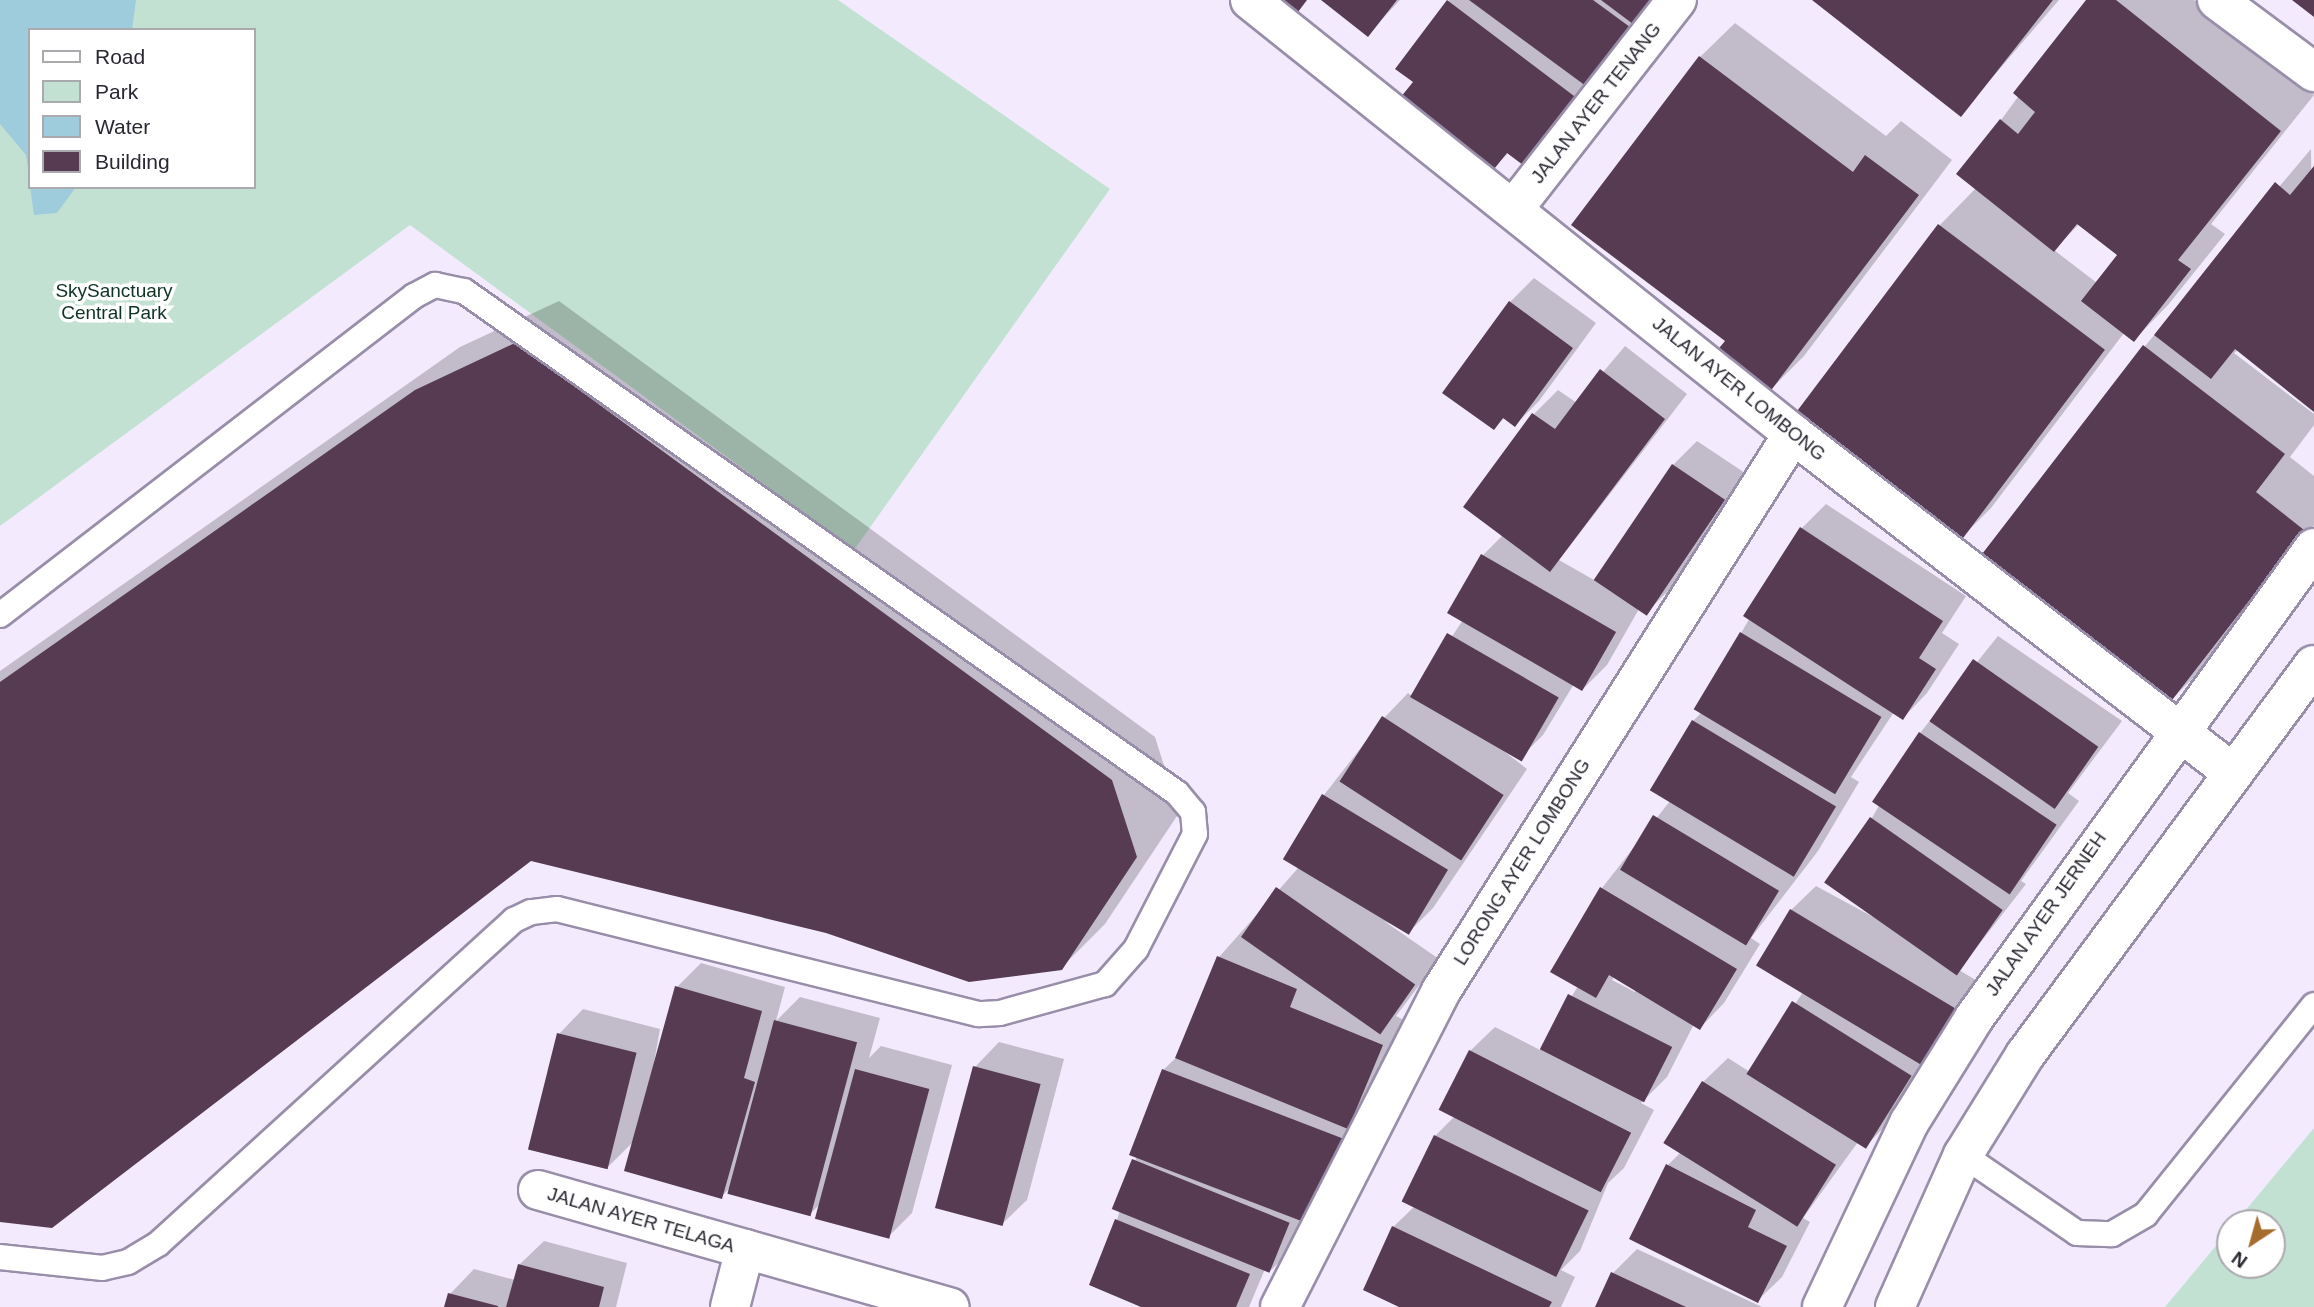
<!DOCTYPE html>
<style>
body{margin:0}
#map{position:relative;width:2314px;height:1307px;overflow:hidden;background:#f3ebfd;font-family:Arial,sans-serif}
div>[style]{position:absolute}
.green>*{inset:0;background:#c3e1d3}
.water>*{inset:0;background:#9eccdc}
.shadow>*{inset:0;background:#0003}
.building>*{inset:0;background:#573b53;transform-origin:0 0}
.roads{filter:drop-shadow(2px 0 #998ea9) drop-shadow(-2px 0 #998ea9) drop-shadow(0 2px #998ea9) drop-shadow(0 -2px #998ea9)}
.service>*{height:24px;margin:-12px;padding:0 12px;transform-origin:12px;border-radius:12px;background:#fff}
.minor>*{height:38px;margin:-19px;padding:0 19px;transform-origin:19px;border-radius:19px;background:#fff}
.secondary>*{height:38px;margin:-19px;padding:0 19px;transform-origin:19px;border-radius:19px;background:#fff}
span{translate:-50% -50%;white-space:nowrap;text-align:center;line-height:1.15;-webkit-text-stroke:7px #fff;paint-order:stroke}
.street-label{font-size:19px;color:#2b2732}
.park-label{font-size:19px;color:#0e3325}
.legend{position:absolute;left:28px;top:28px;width:228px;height:161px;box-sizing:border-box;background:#fff;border:2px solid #aaa9ad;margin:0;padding:9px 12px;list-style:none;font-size:21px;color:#2b2732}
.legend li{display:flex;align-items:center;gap:14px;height:35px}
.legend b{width:35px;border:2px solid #aaa9ad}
.north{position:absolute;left:2216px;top:1209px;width:70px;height:70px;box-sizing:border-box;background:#fff;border:2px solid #aaa9ad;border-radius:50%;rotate:216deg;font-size:19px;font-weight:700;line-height:28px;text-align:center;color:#2b2732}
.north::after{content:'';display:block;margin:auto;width:24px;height:32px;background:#a56c2b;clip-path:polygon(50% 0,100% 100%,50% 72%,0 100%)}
</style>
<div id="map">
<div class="green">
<i style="clip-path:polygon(evenodd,0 0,838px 0,1110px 189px,854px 550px,410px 225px,0 526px,0 0,30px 30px,254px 30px,254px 187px,30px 187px,30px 30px)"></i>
<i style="clip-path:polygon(2314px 1128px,2314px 1307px,2165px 1307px,2230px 1229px,2230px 1265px,2272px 1265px,2272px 1223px,2235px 1223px)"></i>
</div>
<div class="water">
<i style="clip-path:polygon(0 0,136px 0,132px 30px,30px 30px,30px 182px,26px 155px,0 124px)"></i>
<i style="clip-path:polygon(30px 187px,76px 187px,57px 213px,34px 215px)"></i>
</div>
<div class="shadow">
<i style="clip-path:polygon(1323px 0,1400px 0,1368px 34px)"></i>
<i style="clip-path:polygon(1668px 0,1551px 141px,1509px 152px,1490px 172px,1415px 82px,1449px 0)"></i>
<i style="clip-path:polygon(1815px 0,2059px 0,1960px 115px)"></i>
<i style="clip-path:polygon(evenodd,2089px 0,2194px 0,2314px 95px,2211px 224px,2225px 234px,2168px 305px,2134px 340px,2124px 333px,1991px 508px,1956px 543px,1793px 419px,1940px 225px,1976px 188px,2001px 120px,2089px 0,2079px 224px,2119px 255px,2097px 283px,2054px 250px,2079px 224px)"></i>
<i style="clip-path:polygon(1735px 23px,1886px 136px,1901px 121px,1952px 160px,1804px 356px,1769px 391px,1700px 57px)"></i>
<i style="clip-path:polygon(2311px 149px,2314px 409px,2238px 350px,2234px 353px,2314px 414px,2314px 425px,2290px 457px,2314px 476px,2314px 525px,2204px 667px,2169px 702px,1982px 558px,2145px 346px)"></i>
<i style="clip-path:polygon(1534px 278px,1596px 323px,1539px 401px,1515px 425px,1505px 417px,1494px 428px,1510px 302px)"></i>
<i style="clip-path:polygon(559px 301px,1155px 737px,1179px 813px,1105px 924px,1061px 968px,827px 932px,531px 859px,0 1220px,0 671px,460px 347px)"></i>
<i style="clip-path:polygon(1625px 346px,1687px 394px,1559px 560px,1594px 580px,1673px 465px,1697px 441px,1748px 475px,1670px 589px,1646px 613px,1639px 609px,1607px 665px,1583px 689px,1574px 684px,1543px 735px,1519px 759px,1500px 748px,1527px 769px,1433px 908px,1409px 932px,1384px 921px,1439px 959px,1396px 1016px,1406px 1021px,1295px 1247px,1270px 1271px,1265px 1269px,1249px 1307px,1145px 1307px,1117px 1220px,1163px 1070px,1179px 1055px,1219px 957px,1299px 867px,1324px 795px,1384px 718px,1408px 693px,1412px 696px,1463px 620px,1450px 613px,1483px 555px,1503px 535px,1465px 507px,1534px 414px,1558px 390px,1577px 403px)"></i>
<i style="clip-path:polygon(evenodd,1826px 504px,1966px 596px,1942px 633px,1959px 644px,1927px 693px,1903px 718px,1894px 712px,1851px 777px,1859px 782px,1818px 851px,1751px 938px,1760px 944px,1724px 1003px,1700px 1028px,1694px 1024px,1667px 1077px,1641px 1103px,1654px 1110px,1624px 1168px,1608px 1183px,1580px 1251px,1561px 1270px,1575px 1277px,1561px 1307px,1403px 1307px,1393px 1227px,1415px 1206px,1404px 1200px,1435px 1136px,1455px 1116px,1470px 1051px,1495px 1027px,1540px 1050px,1578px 986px,1602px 888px,1670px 801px,1693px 721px,1702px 712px,1697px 709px,1802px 528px,1826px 504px,1615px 976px,1636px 989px,1635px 992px,1612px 980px,1615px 976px)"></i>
<i style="clip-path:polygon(1998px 636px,2122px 721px,2068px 793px,2079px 801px,2021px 881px,2026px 884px,1959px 970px,1979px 982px,1889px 1122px,1865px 1147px,1858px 1142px,1803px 1218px,1810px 1222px,1782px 1277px,1757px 1301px,1668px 1165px,1682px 1151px,1703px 1082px,1728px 1058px,1750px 1072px,1803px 992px,1791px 910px,1816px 886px,1890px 926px,1872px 818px,1920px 733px)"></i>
<i style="clip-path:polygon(701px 963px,785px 987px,776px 1021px,800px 997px,880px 1018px,869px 1058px,881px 1046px,952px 1065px,912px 1213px,888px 1237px,821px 1203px,809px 1215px,731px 1187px,721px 1197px,634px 1141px,608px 1167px,559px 1034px,583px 1009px,660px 1029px,651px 1080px,677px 987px)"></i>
<i style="clip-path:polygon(999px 1042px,1064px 1059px,1027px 1200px,1002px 1224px,975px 1067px)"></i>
<i style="clip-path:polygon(544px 1241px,627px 1263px,616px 1307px,446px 1307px,450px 1294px,474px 1269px,515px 1280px,519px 1265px)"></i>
<i style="clip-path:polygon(1637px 1249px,1762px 1307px,1597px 1307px,1613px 1273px)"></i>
</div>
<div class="building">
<i style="clip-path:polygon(1266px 0,1307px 0,1292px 20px)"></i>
<i style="clip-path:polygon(1321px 0,1397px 0,1368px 37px)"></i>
<i style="clip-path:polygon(1447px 0,1578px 99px,1527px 168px,1507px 153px,1490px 174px,1396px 103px,1413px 82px,1395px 69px)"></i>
<i style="clip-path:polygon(1469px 0,1593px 0,1634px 30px,1590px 89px)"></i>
<i style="clip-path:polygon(1601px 0,1664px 0,1641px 30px)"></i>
<i style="clip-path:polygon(1812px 0,2053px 0,1961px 117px)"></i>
<i style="clip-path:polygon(2086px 0,2116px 0,2281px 131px,2178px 260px,2191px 269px,2134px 342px,2081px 301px,2117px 255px,2077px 224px,2054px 252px,1956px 174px,2000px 119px,2018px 134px,2035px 112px,2013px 93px)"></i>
<i style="clip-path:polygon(2292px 0,2314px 0,2314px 17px)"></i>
<i style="clip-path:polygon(1699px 56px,1853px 172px,1865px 155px,1919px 195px,1769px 393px,1715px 353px,1725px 341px,1571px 225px)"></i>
<i style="clip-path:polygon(2314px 166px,2314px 412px,2235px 349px,2211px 379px,2154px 335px,2275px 182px,2290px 195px)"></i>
<i style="left:1938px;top:224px;width:209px;height:246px;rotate:37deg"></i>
<i style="clip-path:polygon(1509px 301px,1573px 348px,1515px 427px,1503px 418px,1494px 430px,1442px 393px)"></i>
<i style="clip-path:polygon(515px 343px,1112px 780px,1137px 857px,1062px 970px,969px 982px,826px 933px,531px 861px,52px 1228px,0 1222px,0 682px,415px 390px)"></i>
<i style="clip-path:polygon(2143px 345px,2285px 454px,2256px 492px,2304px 530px,2169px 704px,1979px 558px)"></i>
<i style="clip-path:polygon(1600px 369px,1665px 419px,1550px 572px,1463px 507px,1532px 413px,1555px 429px)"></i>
<i style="left:1672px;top:464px;width:64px;height:140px;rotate:34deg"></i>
<i style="clip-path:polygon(1800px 527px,1943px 621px,1919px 658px,1936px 669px,1903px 720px,1743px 616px)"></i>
<i style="left:1481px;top:554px;width:156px;height:68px;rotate:30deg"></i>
<i style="left:1740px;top:632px;width:165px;height:90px;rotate:31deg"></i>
<i style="left:1447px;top:633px;width:129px;height:74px;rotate:30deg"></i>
<i style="left:1973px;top:659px;width:153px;height:76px;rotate:35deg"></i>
<i style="left:1382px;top:716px;width:145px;height:78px;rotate:33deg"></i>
<i style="left:1692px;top:720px;width:168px;height:82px;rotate:31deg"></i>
<i style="left:1919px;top:732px;width:166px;height:84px;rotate:34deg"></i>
<i style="left:1322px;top:794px;width:147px;height:76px;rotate:31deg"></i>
<i style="left:1653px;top:815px;width:147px;height:64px;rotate:31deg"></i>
<i style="left:1870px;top:817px;width:162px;height:80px;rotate:35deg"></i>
<i style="left:1276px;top:887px;width:170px;height:61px;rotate:35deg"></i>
<i style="clip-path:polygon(1600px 887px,1737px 969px,1700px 1030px,1609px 975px,1596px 998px,1550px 972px)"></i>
<i style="left:1790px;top:909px;width:193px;height:66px;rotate:31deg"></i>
<i style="clip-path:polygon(1217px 956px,1297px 989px,1290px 1007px,1383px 1045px,1348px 1129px,1175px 1058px)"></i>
<i style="clip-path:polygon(675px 986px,762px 1011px,744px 1078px,755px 1082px,722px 1199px,624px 1171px)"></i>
<i style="left:1568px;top:994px;width:117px;height:62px;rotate:27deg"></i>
<i style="left:1792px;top:1001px;width:141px;height:86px;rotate:32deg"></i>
<i style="left:774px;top:1020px;width:86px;height:180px;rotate:15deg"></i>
<i style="left:557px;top:1033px;width:82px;height:120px;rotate:14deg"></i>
<i style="left:1469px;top:1050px;width:182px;height:67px;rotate:27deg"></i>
<i style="left:973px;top:1066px;width:70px;height:147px;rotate:15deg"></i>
<i style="left:855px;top:1069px;width:77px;height:155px;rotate:15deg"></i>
<i style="left:1162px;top:1069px;width:193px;height:92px;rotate:21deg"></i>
<i style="left:1702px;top:1081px;width:158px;height:73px;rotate:32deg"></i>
<i style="left:1434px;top:1135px;width:172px;height:74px;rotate:26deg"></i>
<i style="left:1132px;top:1159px;width:170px;height:54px;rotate:22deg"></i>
<i style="clip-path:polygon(1666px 1164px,1756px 1210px,1748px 1227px,1787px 1246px,1758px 1303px,1629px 1239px)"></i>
<i style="clip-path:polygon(1115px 1219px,1250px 1274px,1236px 1307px,1141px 1307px,1089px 1285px)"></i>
<i style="clip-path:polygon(1392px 1226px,1552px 1302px,1549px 1307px,1399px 1307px,1363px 1290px)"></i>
<i style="clip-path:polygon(518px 1264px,604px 1287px,599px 1307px,506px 1307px)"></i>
<i style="clip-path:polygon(1611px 1272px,1686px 1307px,1595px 1307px)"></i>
<i style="clip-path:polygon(448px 1293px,498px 1306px,498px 1307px,444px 1307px)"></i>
</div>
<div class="roads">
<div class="service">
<i style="left:0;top:615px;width:523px;rotate:-37.62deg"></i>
<i style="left:414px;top:296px;width:24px;rotate:-28deg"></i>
<i style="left:435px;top:285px;width:30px;rotate:12deg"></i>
<i style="left:464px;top:291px;width:872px;rotate:35.15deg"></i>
<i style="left:1177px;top:793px;width:25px;rotate:50deg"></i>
<i style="left:1193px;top:812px;width:22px;rotate:85deg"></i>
<i style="left:1195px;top:834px;width:129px;rotate:117.2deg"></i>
<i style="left:1136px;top:949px;width:47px;rotate:131.5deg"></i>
<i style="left:1105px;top:984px;width:109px;rotate:164.6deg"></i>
<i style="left:1000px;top:1013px;width:22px;rotate:177deg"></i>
<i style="left:978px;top:1014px;width:434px;rotate:-166deg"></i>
<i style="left:557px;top:909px;width:26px;rotate:173deg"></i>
<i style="left:531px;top:912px;width:19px;rotate:155deg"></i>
<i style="left:514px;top:920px;width:481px;rotate:137.7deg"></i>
<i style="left:158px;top:1244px;width:35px;rotate:149deg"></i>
<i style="left:128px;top:1262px;width:26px;rotate:167deg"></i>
<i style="left:103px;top:1268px;width:104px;rotate:-173.9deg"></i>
<i style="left:1963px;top:1155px;width:138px;rotate:34.4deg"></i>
<i style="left:2077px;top:1233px;width:35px;rotate:2deg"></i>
<i style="left:2112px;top:1234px;width:39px;rotate:-30deg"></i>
<i style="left:2146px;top:1214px;width:268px;rotate:-51.2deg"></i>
</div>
<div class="minor">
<i style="left:1250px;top:0;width:695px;rotate:38.63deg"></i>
<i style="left:1793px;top:434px;width:555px;rotate:37.61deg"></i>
<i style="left:2217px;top:0;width:121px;rotate:36.6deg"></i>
<i style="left:1515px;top:207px;width:263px;rotate:-52deg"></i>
<i style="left:538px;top:1190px;width:428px;rotate:15.9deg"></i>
<i style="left:730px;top:1307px;width:60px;rotate:-75.5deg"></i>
<i style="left:1280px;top:1307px;width:355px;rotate:-63deg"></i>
<i style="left:1441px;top:991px;width:659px;rotate:-57.71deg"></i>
</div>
<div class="secondary">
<i style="left:1822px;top:1307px;width:204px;rotate:-64.7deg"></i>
<i style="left:1909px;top:1123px;width:123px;rotate:-58.2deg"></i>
<i style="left:1974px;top:1018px;width:580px;rotate:-54.12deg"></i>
<i style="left:1895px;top:1307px;width:167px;rotate:-65.9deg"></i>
<i style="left:1963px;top:1155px;width:118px;rotate:-58.2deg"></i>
<i style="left:2025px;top:1055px;width:485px;rotate:-53.5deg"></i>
</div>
</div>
<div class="street-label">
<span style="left:1596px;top:103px;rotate:-52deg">JALAN AYER TENANG</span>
<span style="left:1739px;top:389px;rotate:39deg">JALAN AYER LOMBONG</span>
<span style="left:1522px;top:862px;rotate:-58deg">LORONG AYER LOMBONG</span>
<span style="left:2046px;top:914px;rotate:-55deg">JALAN AYER JERNEH</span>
<span style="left:641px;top:1220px;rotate:16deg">JALAN AYER TELAGA</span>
</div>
<div class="park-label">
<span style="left:114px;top:302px">SkySanctuary<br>Central Park</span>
</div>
<ul class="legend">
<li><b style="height:9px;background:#fff"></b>Road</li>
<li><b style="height:19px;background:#c3e1d3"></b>Park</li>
<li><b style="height:19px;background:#9eccdc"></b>Water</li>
<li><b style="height:19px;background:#573b53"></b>Building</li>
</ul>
<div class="north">N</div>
</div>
